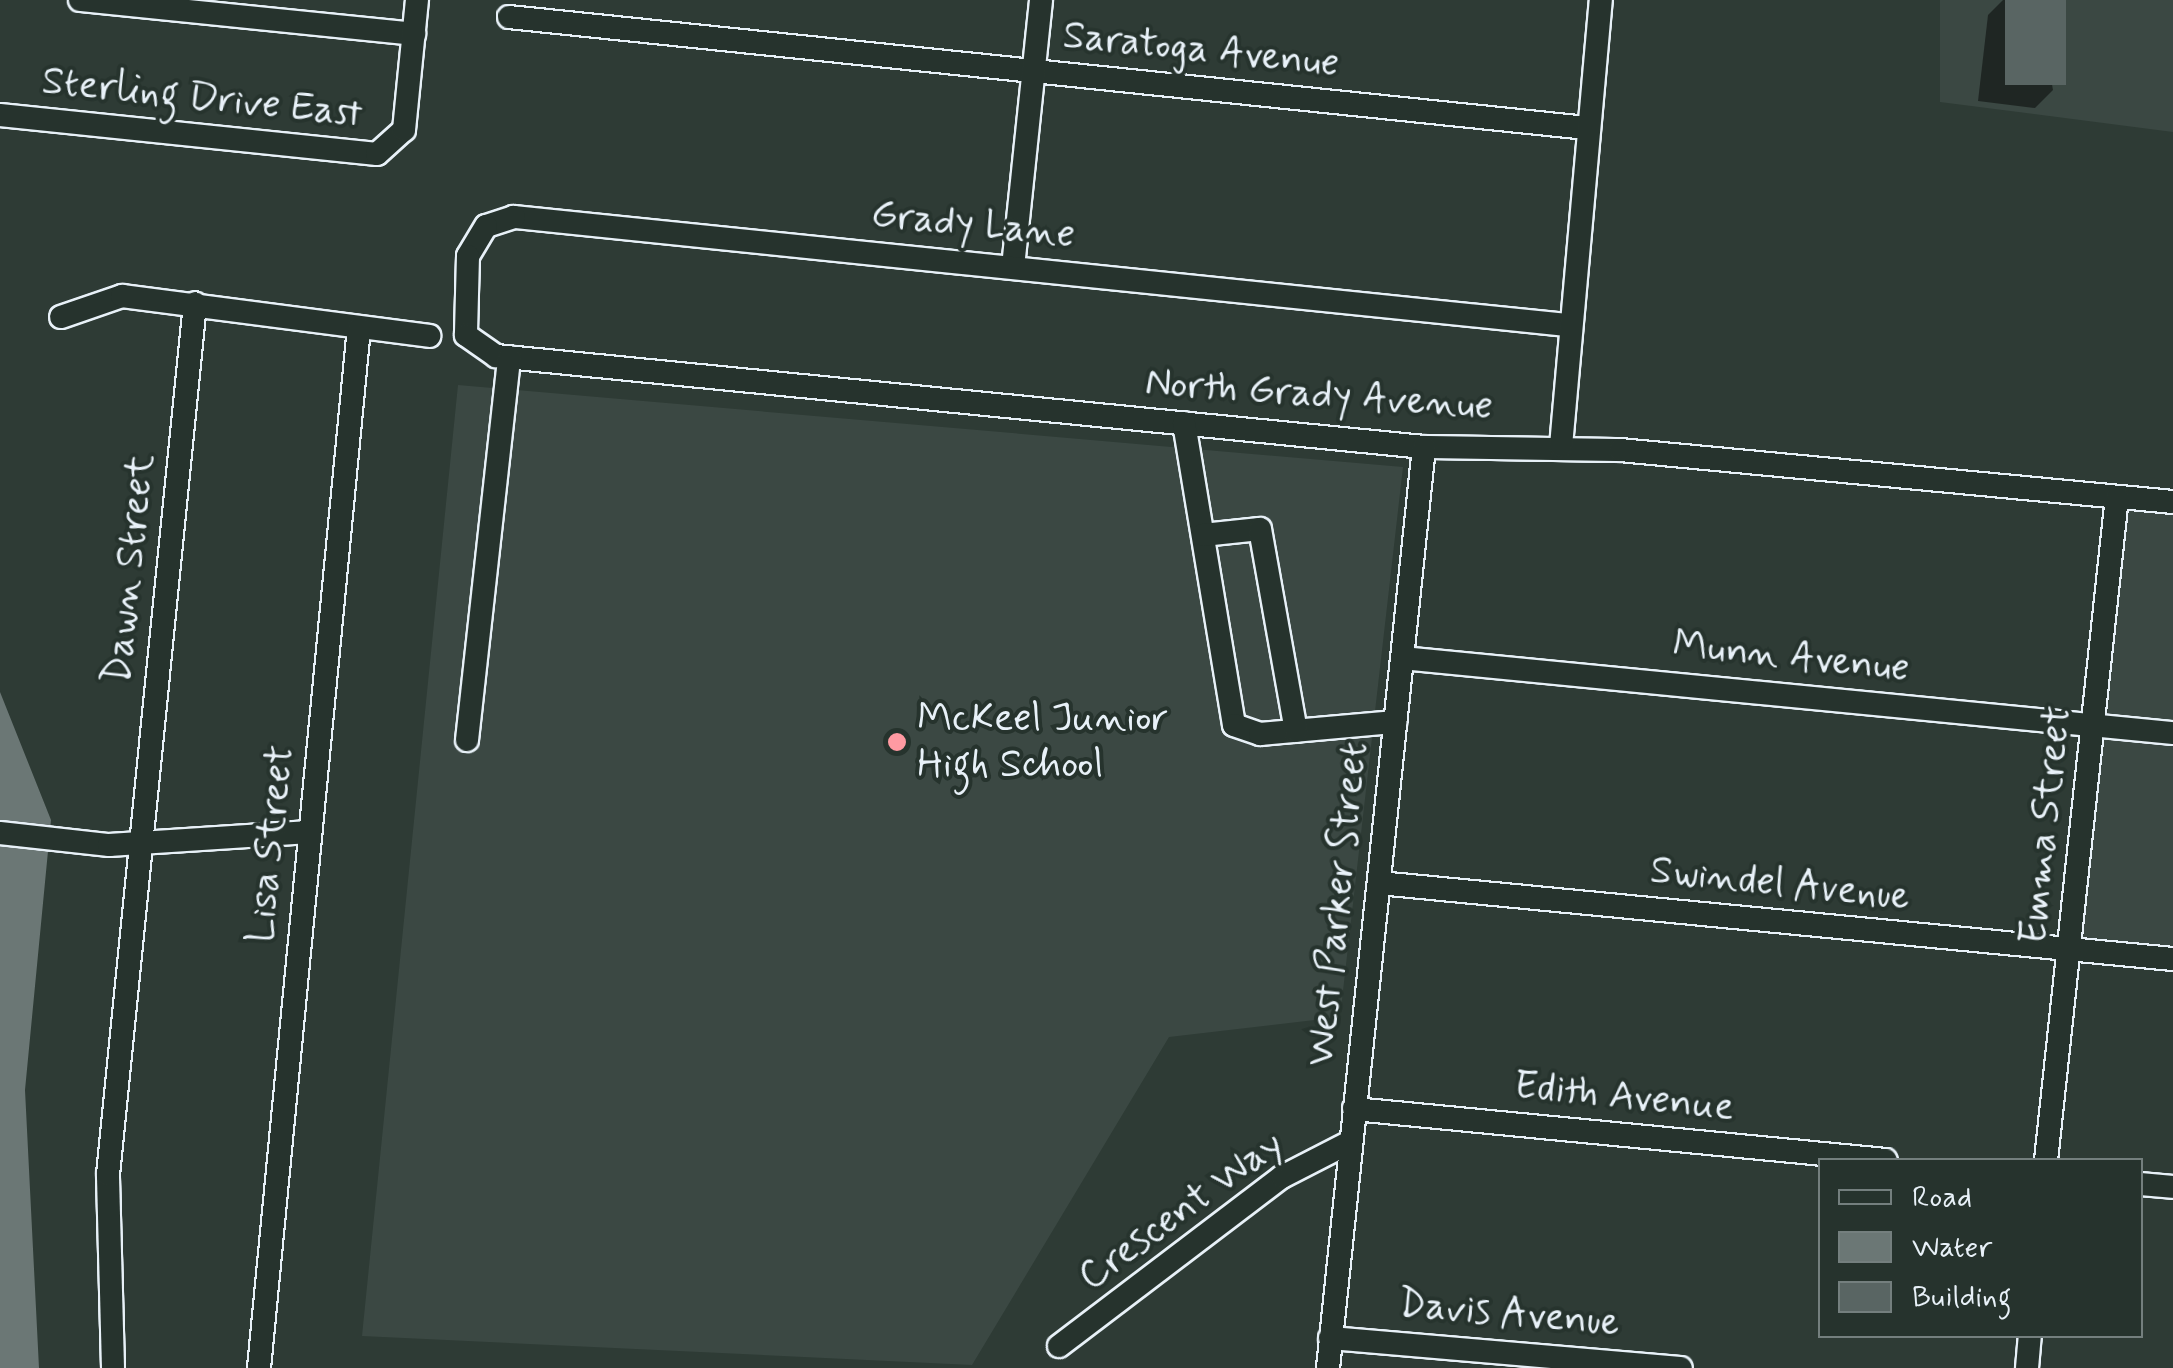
<!DOCTYPE html>
<style>
body{margin:0}
#map{position:relative;width:2173px;height:1368px;overflow:hidden;background:#2e3b35;font-family:Mynerve,sans-serif}
div>[style]{position:absolute}
.built>*{inset:0;background:#3b4843}
.water>*{inset:0;background:#6b7775}
.shadow>*{inset:0;background:#0007}
.building>*{inset:0;background:#596563;transform-origin:0 0}
.roads{filter:drop-shadow(2px 0 #e8f1f8) drop-shadow(-2px 0 #e8f1f8) drop-shadow(0 2px #e8f1f8) drop-shadow(0 -2px #e8f1f8)}
.minor>*{height:22px;margin:-11px;padding:0 11px;transform-origin:11px;border-radius:11px;background:#26332d}
.dots>*{width:28px;height:28px;translate:-50% -50%;box-sizing:border-box;border:5px solid #26332d;border-radius:50%}
span{translate:-50% -50%;white-space:nowrap;text-align:center;line-height:1.15;-webkit-text-stroke:8px #26332d;paint-order:stroke}
.street-label{font-size:40px;color:#e8f1f8}
.poi-label{font-size:40px;color:#e8f1f8}
.left{translate:0 -50%;text-align:left}
.legend{position:absolute;left:1818px;top:1158px;width:325px;height:180px;box-sizing:border-box;background:#26332d;border:2px solid #747f7e;margin:0;padding:12px 18px;list-style:none;font-size:30px;color:#e8f1f8}
.legend li{display:flex;align-items:center;gap:20px;height:50px}
.legend b{width:50px;border:2px solid #747f7e}
</style>
<div id="map">
<div class="built">
<i style="clip-path:polygon(1940px 0,2173px 0,2173px 132px,1940px 102px)"></i>
<i style="clip-path:polygon(458px 385px,1403px 467px,1340px 1017px,1169px 1037px,972px 1365px,362px 1336px)"></i>
<i style="clip-path:polygon(2127px 507px,2173px 511px,2173px 723px,2107px 717px)"></i>
<i style="clip-path:polygon(2104px 736px,2173px 742px,2173px 949px,2082px 941px)"></i>
</div>
<div class="water">
<i style="clip-path:polygon(0 692px,51px 820px,25px 1090px,39px 1368px,0 1368px)"></i>
</div>
<div class="shadow">
<i style="clip-path:polygon(2003px 0,2037px 0,2053px 90px,2035px 108px,1978px 101px,1988px 15px)"></i>
</div>
<div class="building">
<i style="left:2005px;top:0;width:61px;height:85px"></i>
</div>
<div class="roads">
<div class="minor">
<i style="left:80px;top:0;width:336px;rotate:5.8deg"></i>
<i style="left:509px;top:17px;width:1084px;rotate:5.88deg"></i>
<i style="left:0;top:115px;width:379px;rotate:5.9deg"></i>
<i style="left:377px;top:154px;width:36px;rotate:-42deg"></i>
<i style="left:404px;top:130px;width:131px;rotate:-84.3deg"></i>
<i style="left:1013px;top:267px;width:268px;rotate:-84deg"></i>
<i style="left:61px;top:317px;width:65px;rotate:-19deg"></i>
<i style="left:122px;top:296px;width:310px;rotate:7.4deg"></i>
<i style="left:1567px;top:325px;width:1059px;rotate:-174.14deg"></i>
<i style="left:514px;top:217px;width:29px;rotate:162deg"></i>
<i style="left:486px;top:226px;width:35px;rotate:121deg"></i>
<i style="left:468px;top:256px;width:79px;rotate:91.5deg"></i>
<i style="left:466px;top:335px;width:37px;rotate:35deg"></i>
<i style="left:496px;top:356px;width:932px;rotate:5.6deg"></i>
<i style="left:1424px;top:447px;width:196px;rotate:0.9deg"></i>
<i style="left:1620px;top:450px;width:555px;rotate:5.37deg"></i>
<i style="left:1184px;top:423px;width:306px;rotate:80.6deg"></i>
<i style="left:1234px;top:725px;width:28px;rotate:19deg"></i>
<i style="left:1260px;top:734px;width:136px;rotate:-5.1deg"></i>
<i style="left:1561px;top:446px;width:448px;rotate:-84.9deg"></i>
<i style="left:1203px;top:535px;width:57px;rotate:-6deg"></i>
<i style="left:1260px;top:529px;width:205px;rotate:79.9deg"></i>
<i style="left:1402px;top:658px;width:775px;rotate:5.56deg"></i>
<i style="left:467px;top:740px;width:385px;rotate:-83.7deg"></i>
<i style="left:0;top:833px;width:110px;rotate:6.3deg"></i>
<i style="left:109px;top:845px;width:201px;rotate:-3.7deg"></i>
<i style="left:1379px;top:883px;width:798px;rotate:5.47deg"></i>
<i style="left:1354px;top:1109px;width:534px;rotate:5.48deg"></i>
<i style="left:2046px;top:1160px;width:667px;rotate:-83.89deg"></i>
<i style="left:2140px;top:1184px;width:33px;rotate:5deg"></i>
<i style="left:1330px;top:1338px;width:352px;rotate:4.9deg"></i>
<i style="left:1059px;top:1346px;width:280px;rotate:-37.2deg"></i>
<i style="left:1282px;top:1177px;width:76px;rotate:-27.2deg"></i>
<i style="left:113px;top:1368px;width:193px;rotate:-91.5deg"></i>
<i style="left:108px;top:1175px;width:876px;rotate:-84.3deg"></i>
<i style="left:259px;top:1368px;width:1045px;rotate:-84.51deg"></i>
<i style="left:1328px;top:1368px;width:926px;rotate:-84.05deg"></i>
<i style="left:2027px;top:1368px;width:32px;rotate:-85deg"></i>
</div>
</div>
<div class="dots">
<i style="left:897px;top:742px;background:#ff9aa2"></i>
</div>
<div class="street-label">
<span style="left:1201px;top:50px;rotate:6deg">Saratoga Avenue</span>
<span style="left:202px;top:98px;rotate:6deg">Sterling Drive East</span>
<span style="left:973px;top:225px;rotate:6deg">Grady Lane</span>
<span style="left:1319px;top:395px;rotate:4deg">North Grady Avenue</span>
<span style="left:130px;top:569px;rotate:-84deg">Dawn Street</span>
<span style="left:1791px;top:657px;rotate:6deg">Munn Avenue</span>
<span style="left:2046px;top:825px;rotate:-84deg">Emma Street</span>
<span style="left:271px;top:844px;rotate:-84deg">Lisa Street</span>
<span style="left:1780px;top:884px;rotate:6deg">Swindel Avenue</span>
<span style="left:1338px;top:904px;rotate:-84deg">West Parker Street</span>
<span style="left:1624px;top:1097px;rotate:6deg">Edith Avenue</span>
<span style="left:1181px;top:1211px;rotate:-36deg">Crescent Way</span>
<span style="left:1509px;top:1314px;rotate:5deg">Davis Avenue</span>
</div>
<div class="poi-label">
<span class="left" style="left:917px;top:742px">McKeel Junior<br>High School</span>
</div>
<ul class="legend">
<li><b style="height:12px;background:#26332d"></b>Road</li>
<li><b style="height:28px;background:#6b7775"></b>Water</li>
<li><b style="height:28px;background:#596563"></b>Building</li>
</ul>
</div>
